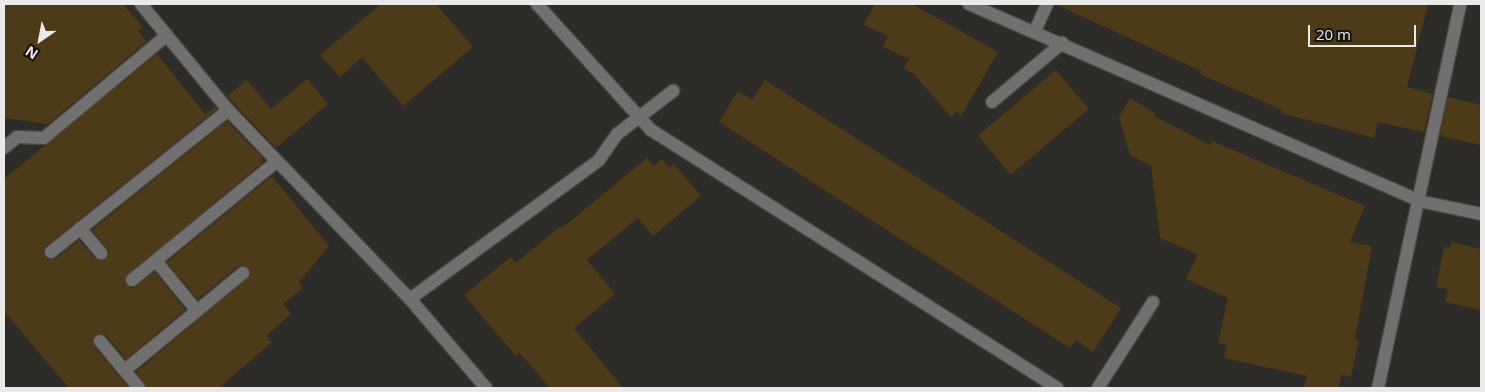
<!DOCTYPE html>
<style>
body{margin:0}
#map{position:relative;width:1485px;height:392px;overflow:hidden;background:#2e2c28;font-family:"Open Sans",sans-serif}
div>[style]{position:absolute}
.building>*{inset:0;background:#4c3a18;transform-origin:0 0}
.roads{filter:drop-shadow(1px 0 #494743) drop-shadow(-1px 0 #494743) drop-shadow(0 1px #494743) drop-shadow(0 -1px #494743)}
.minor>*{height:12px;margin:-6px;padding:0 6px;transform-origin:6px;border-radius:6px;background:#71706e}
span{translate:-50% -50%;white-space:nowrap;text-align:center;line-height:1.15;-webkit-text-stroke:5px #161413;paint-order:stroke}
.frame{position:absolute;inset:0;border:5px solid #eceae8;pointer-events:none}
.north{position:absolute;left:15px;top:15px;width:50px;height:50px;-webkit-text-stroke:4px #161413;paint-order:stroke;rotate:213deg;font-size:14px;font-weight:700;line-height:20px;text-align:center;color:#eceae8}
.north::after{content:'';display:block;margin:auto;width:18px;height:22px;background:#eceae8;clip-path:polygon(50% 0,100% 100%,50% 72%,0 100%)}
.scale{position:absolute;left:1308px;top:25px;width:108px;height:22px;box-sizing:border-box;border:2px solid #eceae8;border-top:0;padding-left:6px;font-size:15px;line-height:18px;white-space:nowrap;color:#eceae8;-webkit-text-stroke:4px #161413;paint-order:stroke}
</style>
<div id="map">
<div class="building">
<i style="clip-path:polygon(4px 4px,123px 4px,143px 27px,138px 31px,146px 42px,48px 124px,4px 118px)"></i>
<i style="clip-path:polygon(381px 4px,436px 4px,473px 47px,403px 106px,362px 57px,340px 77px,320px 55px)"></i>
<i style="clip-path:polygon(875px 4px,912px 4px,998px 52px,961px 116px,957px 111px,951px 117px,914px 74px,904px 68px,909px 59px,883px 47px,888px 36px,864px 25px)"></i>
<i style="clip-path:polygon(1055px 4px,1428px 4px,1407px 87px,1433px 94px,1424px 132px,1378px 122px,1374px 138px,1281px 113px,1282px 110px,1200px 74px,1201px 71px)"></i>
<i style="clip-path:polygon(157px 54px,205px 114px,215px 107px,217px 109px,46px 246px,45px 257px,56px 259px,79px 240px,95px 259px,106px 259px,109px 251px,92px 230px,227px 121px,263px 158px,262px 163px,125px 277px,125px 285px,133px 288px,155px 272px,185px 310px,126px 359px,106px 335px,94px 335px,94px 346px,129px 388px,69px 388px,4px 311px,4px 179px)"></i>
<i style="left:1056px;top:70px;width:51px;height:102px;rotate:50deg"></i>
<i style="clip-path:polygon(307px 79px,328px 104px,276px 148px,227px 96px,247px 80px,271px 109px)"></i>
<i style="clip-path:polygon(765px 80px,1121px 308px,1093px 352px,1076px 340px,1070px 348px,719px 122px,738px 91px,752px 100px)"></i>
<i style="clip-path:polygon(1448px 97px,1481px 105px,1481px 145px,1440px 136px)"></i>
<i style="clip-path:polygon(1130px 98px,1155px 113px,1154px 116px,1210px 145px,1212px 141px,1365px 206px,1350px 242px,1372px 246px,1355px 339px,1359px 340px,1351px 377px,1341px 375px,1339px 388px,1304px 388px,1307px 376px,1224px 358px,1227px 345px,1218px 343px,1228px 298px,1186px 279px,1198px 254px,1160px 238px,1151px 166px,1130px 155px,1119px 117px)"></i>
<i style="clip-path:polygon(647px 158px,654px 166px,662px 159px,670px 168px,673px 163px,701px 196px,653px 236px,638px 218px,587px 260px,615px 294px,574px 328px,623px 388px,550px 388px,520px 353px,516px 356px,464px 295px,511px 257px,516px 263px,559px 227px,561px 229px)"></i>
<i style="clip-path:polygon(272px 176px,329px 246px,299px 282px,303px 288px,283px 304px,291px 314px,266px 336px,272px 342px,219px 388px,147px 388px,136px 372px,251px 275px,249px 268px,238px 266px,198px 299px,167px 262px)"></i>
<i style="clip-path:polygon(1452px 242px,1481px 249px,1481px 310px,1445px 302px,1448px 289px,1436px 287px,1444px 247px,1450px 248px)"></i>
</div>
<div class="roads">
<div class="minor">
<i style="left:141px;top:4px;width:137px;rotate:50.6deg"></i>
<i style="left:228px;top:110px;width:262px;rotate:46.1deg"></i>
<i style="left:410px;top:299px;width:117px;rotate:49.5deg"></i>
<i style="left:537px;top:4px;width:170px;rotate:47.9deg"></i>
<i style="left:651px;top:130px;width:481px;rotate:32.4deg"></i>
<i style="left:969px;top:4px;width:491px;rotate:23.6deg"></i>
<i style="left:1419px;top:201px;width:63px;rotate:11.8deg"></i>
<i style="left:1035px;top:31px;width:30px;rotate:-66deg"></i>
<i style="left:992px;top:102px;width:92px;rotate:-40.1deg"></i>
<i style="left:4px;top:148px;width:17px;rotate:-40deg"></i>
<i style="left:17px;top:137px;width:27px;rotate:2deg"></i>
<i style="left:44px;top:138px;width:160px;rotate:-39.9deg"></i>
<i style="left:80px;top:228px;width:33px;rotate:50deg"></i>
<i style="left:51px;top:252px;width:227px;rotate:-38.7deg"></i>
<i style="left:156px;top:261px;width:65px;rotate:50.6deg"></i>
<i style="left:132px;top:280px;width:186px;rotate:-39.3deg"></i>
<i style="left:410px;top:299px;width:235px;rotate:-36.3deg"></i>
<i style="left:599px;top:160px;width:32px;rotate:-55deg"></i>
<i style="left:617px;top:134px;width:71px;rotate:-37.5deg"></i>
<i style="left:100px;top:341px;width:61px;rotate:50.3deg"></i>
<i style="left:125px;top:370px;width:153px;rotate:-39.4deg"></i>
<i style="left:1098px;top:388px;width:102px;rotate:-57.4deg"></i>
<i style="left:1378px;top:388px;width:393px;rotate:-77.9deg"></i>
</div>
</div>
<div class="frame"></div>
<div class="north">N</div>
<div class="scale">20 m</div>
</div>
